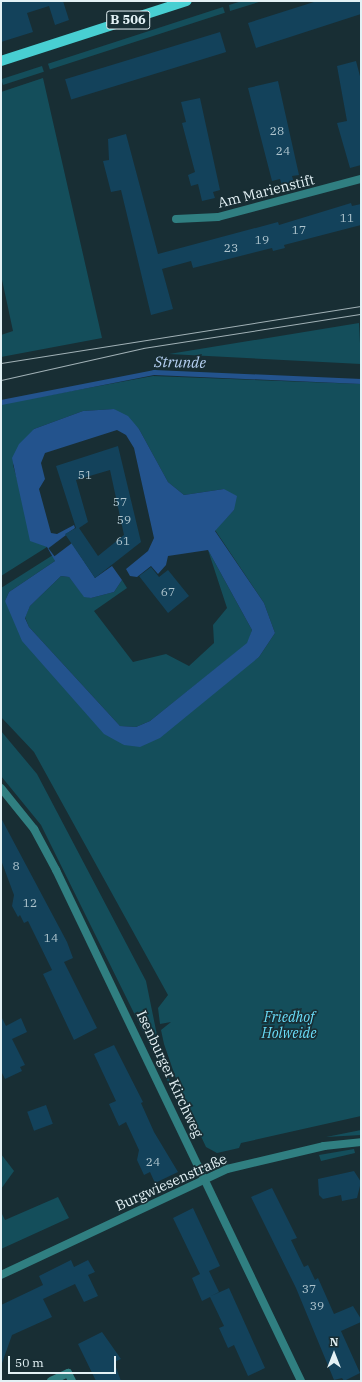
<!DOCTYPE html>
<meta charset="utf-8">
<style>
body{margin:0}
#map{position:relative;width:362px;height:1382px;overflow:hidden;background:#182e34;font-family:"IBM Plex Serif",serif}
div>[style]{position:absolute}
.green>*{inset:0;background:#144e5b;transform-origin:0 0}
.water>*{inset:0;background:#23538d}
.pier>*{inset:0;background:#182e34;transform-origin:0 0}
.stream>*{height:4.5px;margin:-2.25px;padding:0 2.25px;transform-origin:2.25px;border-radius:2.25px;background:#23538d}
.building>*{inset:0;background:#13425b;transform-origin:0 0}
.minor>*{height:8px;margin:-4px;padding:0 4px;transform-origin:4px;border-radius:4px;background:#307f81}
.tertiary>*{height:8px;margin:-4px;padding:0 4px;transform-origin:4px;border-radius:4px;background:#307f81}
.primary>*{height:10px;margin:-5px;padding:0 5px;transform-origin:5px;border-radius:5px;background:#48cfd2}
.tram>*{height:1px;margin:-0.5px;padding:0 0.5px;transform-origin:0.5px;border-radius:0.5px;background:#a1b1b6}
span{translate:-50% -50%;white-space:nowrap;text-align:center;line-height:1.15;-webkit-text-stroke:3.5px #182e34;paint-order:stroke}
.number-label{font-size:12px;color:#afc5ce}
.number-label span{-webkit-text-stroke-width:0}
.shield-label span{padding:1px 3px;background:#182e34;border:1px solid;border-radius:3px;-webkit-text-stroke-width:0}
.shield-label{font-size:13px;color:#e3f1f5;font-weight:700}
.street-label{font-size:14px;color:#e3f1f5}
.park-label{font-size:14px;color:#69dcf8;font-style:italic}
.water-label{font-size:15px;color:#b6d1f3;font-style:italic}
.frame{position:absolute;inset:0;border:2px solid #e3f1f5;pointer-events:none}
.north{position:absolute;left:314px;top:1334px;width:40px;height:40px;-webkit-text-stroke:3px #182e34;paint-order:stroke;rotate:0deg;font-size:11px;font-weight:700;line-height:16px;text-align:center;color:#e3f1f5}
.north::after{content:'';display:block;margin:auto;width:14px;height:18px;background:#e3f1f5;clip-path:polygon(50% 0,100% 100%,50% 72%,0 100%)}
.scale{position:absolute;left:8px;top:1356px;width:108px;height:18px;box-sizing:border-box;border:2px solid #e3f1f5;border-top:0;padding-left:5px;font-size:12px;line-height:14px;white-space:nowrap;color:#e3f1f5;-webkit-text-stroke:3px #182e34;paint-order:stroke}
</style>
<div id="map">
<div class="green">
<i style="clip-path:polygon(242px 1px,262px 1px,230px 11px,229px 5px)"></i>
<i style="left:223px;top:7px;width:6px;height:184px;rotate:72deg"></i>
<i style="left:42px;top:66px;width:6px;height:43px;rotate:72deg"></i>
<i style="clip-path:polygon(43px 78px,102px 338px,1px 357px,1px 335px,13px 331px,1px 275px,1px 92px)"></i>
<i style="clip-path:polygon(359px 323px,361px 364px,169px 354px)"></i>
<i style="clip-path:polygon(153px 376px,361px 384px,361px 1116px,241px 1143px,239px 1148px,217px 1153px,206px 1147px,182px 1096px,164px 1044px,161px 1030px,171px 1022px,160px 1024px,158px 1008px,168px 995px,34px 752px,1px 717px,1px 588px,53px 555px,55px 561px,9px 592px,5px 601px,124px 745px,259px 657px,275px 633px,264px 603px,215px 530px,234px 510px,224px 489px,184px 495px,168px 482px,139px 429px,114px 409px,83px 411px,34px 429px,13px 465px,23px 500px,47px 547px,1px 576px,1px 404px)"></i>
<i style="clip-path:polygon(208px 550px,252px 630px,248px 643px,150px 721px,136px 727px,120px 726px,29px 627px,25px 617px,30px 606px,61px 576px,69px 577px,84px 596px,91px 598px,114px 592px,122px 580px,127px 588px,94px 611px,133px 662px,166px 654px,189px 666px,214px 643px,213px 625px,227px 608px)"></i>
<i style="clip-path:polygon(1px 731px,37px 774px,146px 981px,159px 1045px,173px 1092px,41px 825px,1px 776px)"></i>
<i style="clip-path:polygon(361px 1130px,361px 1135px,326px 1137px)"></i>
<i style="clip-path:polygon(354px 1149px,355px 1153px,321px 1161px,319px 1155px)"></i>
<i style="clip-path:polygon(1px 1154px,14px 1171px,1px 1189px)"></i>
<i style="clip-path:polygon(58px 1197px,69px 1218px,1px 1249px,1px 1212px,5px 1220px)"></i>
</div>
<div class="water">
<i style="clip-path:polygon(evenodd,114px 409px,128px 416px,139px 429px,168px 482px,184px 495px,224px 489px,237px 496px,234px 510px,215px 531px,264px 603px,275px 633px,259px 657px,160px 738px,140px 747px,124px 745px,104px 734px,22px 641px,5px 601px,9px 592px,55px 561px,47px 547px,30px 541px,12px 458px,19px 444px,34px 429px,83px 411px,114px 409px,117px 430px,126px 435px,134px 448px,154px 538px,148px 551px,126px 569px,130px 576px,137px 577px,151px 566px,158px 574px,166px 565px,168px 556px,208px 550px,252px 630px,247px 643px,150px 721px,136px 727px,120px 726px,29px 627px,25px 618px,30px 606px,61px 576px,69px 577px,84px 597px,91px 598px,114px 592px,122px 580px,112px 566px,95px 578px,66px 534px,75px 528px,74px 525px,57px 534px,51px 533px,39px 489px,45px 479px,41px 463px,45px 453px,117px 430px)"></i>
</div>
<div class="pier">
<i style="left:66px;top:535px;width:10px;height:22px;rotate:53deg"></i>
</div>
<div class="stream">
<i style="left:1px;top:402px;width:156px;rotate:-11.1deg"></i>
<i style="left:154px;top:372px;width:207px;rotate:2.5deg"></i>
</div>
<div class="building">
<i style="clip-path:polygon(1px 1px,63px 1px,69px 20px,55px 25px,49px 6px,27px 13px,33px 32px,1px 42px)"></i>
<i style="clip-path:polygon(317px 1px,361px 1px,361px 14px,256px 48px,248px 23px)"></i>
<i style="left:220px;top:32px;width:21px;height:162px;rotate:73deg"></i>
<i style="clip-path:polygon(356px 61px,361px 80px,361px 165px,350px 168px,337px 123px,347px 121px,337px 66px)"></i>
<i style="clip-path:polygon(278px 81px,299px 175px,292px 176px,294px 183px,282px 186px,280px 179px,272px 181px,248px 88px)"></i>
<i style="clip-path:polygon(200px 98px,220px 190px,213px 192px,215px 198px,202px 201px,198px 184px,191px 186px,188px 175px,195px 172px,182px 123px,186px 122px,181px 102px)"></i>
<i style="clip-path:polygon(126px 134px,158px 254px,278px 222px,279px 225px,351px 203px,352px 206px,361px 204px,361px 225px,284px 245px,285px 248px,273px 251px,272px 248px,193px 268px,191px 261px,162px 269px,173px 309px,151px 315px,121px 190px,111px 192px,103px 161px,109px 160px,108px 139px)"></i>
<i style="clip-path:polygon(evenodd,118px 446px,141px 542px,95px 578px,65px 534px,76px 528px,56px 466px,118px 446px,110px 470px,124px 535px,98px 556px,79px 528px,88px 522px,76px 480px,110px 470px)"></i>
<i style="clip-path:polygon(151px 567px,159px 577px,168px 570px,189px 596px,168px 613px,139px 576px)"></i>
<i style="clip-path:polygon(1px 818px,67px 942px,73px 958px,64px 962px,97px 1028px,74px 1040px,43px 974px,52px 970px,28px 921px,24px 923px,20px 915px,18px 917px,12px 906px,14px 895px,1px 860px)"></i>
<i style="clip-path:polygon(1px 1016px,6px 1026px,21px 1018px,27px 1032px,12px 1039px,25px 1065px,20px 1067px,22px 1071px,5px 1079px,1px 1071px)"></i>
<i style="clip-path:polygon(114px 1045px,143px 1102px,141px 1103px,154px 1132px,178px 1172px,155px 1183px,150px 1172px,144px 1175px,137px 1160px,139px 1150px,126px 1122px,119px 1126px,109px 1104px,116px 1101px,94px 1054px)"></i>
<i style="left:46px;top:1105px;width:20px;height:20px;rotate:70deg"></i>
<i style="clip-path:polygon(354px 1171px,361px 1182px,357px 1198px,342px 1201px,341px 1195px,323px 1199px,319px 1195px,318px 1179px)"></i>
<i style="clip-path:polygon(272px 1188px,297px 1238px,291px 1240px,304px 1267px,308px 1265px,315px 1280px,318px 1278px,334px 1314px,353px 1306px,361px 1319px,361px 1322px,341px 1331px,360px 1373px,344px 1381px,342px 1378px,334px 1380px,296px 1288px,251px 1197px)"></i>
<i style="clip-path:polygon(193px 1208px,220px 1266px,209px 1271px,219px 1292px,211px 1296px,229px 1288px,265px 1368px,248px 1376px,234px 1345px,228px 1348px,219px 1328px,224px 1326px,210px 1297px,202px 1301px,192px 1278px,200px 1274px,173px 1218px)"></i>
<i style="clip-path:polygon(71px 1260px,74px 1267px,88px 1260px,95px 1272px,88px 1275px,98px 1296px,84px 1302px,75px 1284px,43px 1299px,52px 1317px,12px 1335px,1px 1366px,1px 1305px,43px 1285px,39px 1276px)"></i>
<i style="clip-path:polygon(102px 1332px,121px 1359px,114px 1362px,121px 1381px,96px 1381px,78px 1344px)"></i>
</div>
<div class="minor">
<i style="left:176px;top:219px;width:42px;rotate:-2.7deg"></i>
<i style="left:218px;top:217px;width:148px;rotate:-14.9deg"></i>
<i style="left:1px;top:1275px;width:250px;rotate:-25.1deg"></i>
<i style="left:227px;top:1169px;width:100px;rotate:-13.3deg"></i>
<i style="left:324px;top:1146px;width:37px;rotate:-6deg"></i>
<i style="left:51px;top:1381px;width:19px;rotate:-25deg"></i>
<i style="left:68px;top:1373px;width:9px;rotate:63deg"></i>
</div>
<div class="tertiary">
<i style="left:1px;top:788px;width:53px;rotate:51.2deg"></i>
<i style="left:34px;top:829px;width:47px;rotate:61.8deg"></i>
<i style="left:56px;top:870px;width:567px;rotate:64.38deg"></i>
</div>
<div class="primary">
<i style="left:1px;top:61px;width:195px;rotate:-17.9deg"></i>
</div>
<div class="tram">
<i style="left:1px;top:363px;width:364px;rotate:-9deg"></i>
<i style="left:1px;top:380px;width:146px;rotate:-12.7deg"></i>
<i style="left:143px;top:348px;width:221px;rotate:-8.9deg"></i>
</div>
<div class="number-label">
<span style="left:277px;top:131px">28</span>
<span style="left:283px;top:151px">24</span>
<span style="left:347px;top:218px">11</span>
<span style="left:299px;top:230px">17</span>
<span style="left:262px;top:240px">19</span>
<span style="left:231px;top:248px">23</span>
<span style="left:85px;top:475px">51</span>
<span style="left:120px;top:502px">57</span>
<span style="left:124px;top:520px">59</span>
<span style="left:123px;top:541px">61</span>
<span style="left:168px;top:592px">67</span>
<span style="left:16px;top:866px">8</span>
<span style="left:30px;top:903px">12</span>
<span style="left:51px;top:938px">14</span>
<span style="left:153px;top:1162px">24</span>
<span style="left:309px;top:1289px">37</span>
<span style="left:317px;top:1306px">39</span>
</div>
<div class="shield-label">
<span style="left:128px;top:20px">B 506</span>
</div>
<div class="street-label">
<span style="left:266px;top:191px;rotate:-14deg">Am Marienstift</span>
<span style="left:170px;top:1074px;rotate:65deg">Isenburger Kirchweg</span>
<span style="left:171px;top:1182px;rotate:-24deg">Burgwiesenstraße</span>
</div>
<div class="park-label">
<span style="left:289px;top:1025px">Friedhof<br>Holweide</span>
</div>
<div class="water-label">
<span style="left:180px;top:362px;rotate:1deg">Strunde</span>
</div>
<div class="frame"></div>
<div class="north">N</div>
<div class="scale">50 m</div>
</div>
